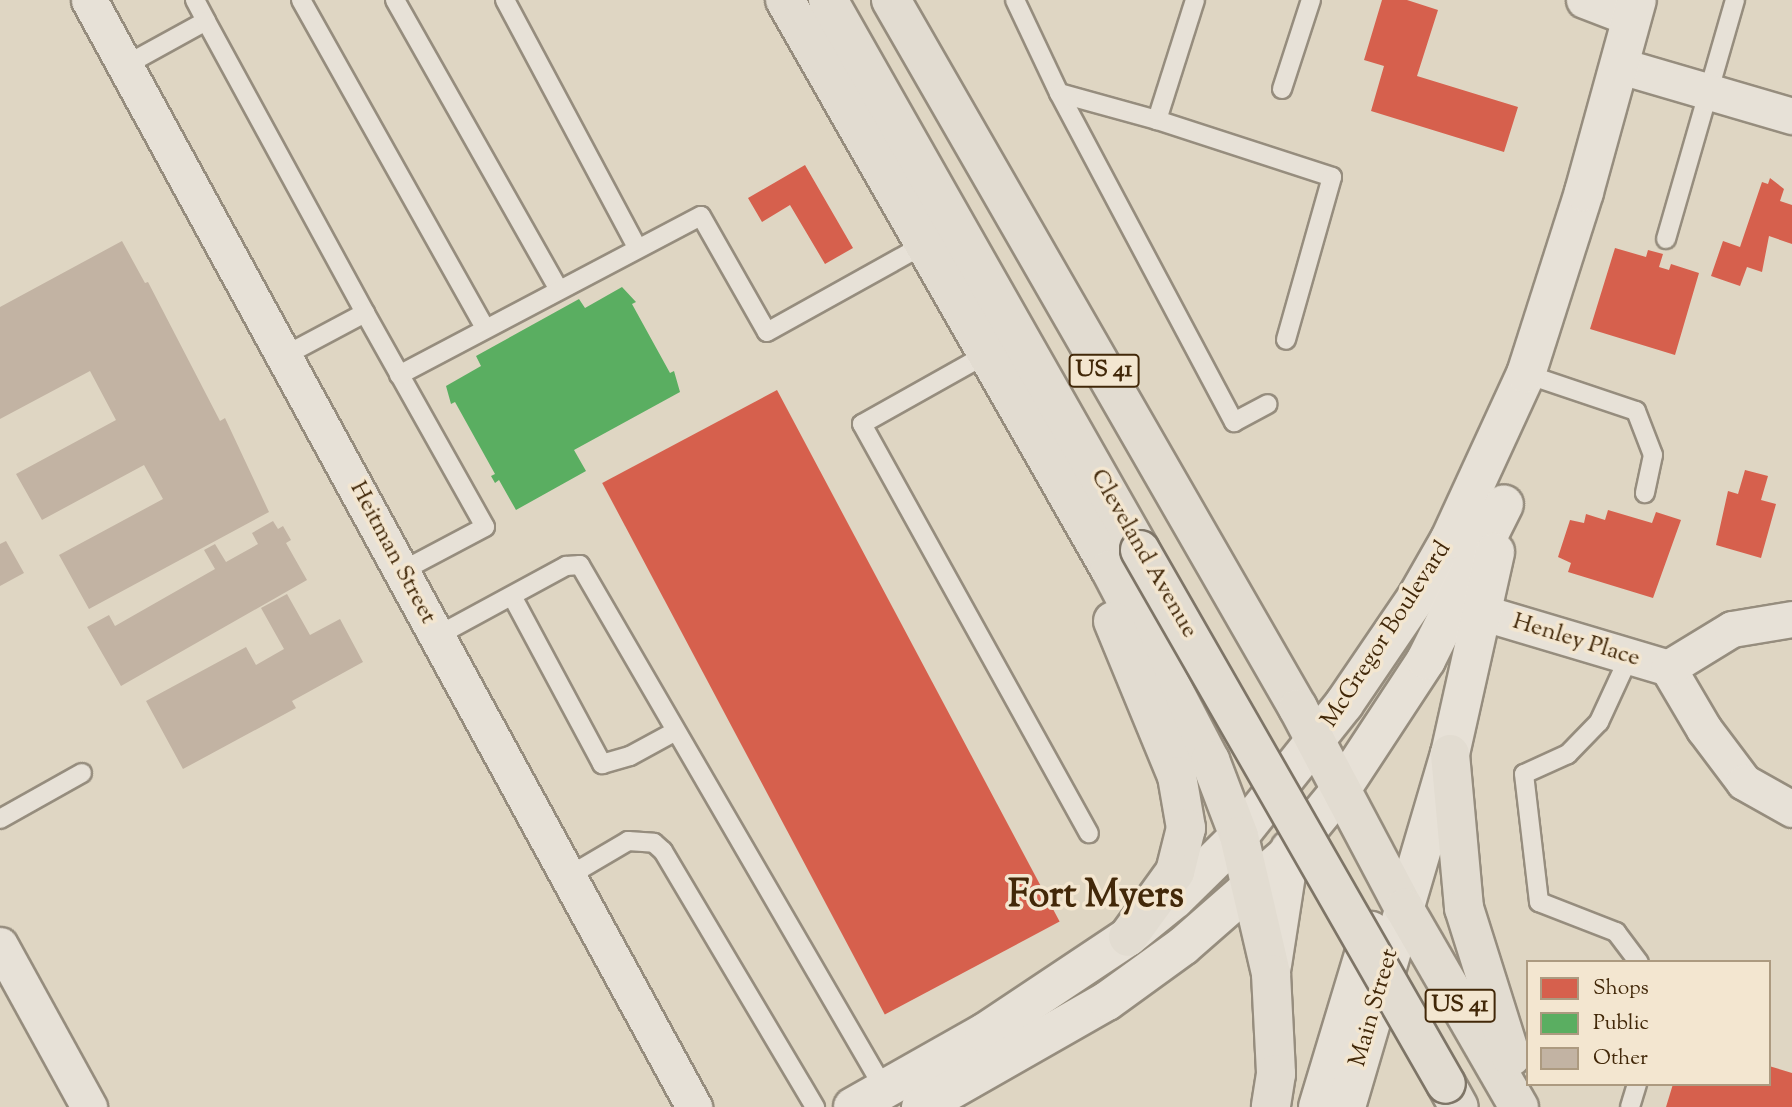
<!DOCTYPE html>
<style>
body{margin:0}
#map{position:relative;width:1792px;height:1107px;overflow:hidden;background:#dfd6c3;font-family:"Sorts Mill Goudy",serif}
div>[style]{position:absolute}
.shops>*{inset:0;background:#d6604d;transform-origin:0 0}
.public>*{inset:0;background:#5aae61}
.building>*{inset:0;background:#c2b3a3}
.roads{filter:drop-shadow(2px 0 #968d7e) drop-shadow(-2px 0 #968d7e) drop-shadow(0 2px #968d7e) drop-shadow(0 -2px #968d7e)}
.lane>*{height:18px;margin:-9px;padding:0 9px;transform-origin:9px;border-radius:9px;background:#e7e1d7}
.street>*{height:35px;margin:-17.5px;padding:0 17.5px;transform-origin:17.5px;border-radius:17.5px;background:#e7e1d7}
.secondary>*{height:38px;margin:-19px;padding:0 19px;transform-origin:19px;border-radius:19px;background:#e7e1d7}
.primary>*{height:38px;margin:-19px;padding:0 19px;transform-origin:19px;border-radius:19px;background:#e2dcd1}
.bridges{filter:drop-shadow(2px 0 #7e7567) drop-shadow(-2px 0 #7e7567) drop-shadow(0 2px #7e7567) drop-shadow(0 -2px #7e7567)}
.primary-bridge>*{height:38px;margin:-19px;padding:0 19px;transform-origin:19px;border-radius:19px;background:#e2dcd1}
span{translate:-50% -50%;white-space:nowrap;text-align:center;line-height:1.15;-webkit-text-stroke:7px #f3e6d0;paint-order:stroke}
.shield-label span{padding:2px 5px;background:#f3e6d0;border:2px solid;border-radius:5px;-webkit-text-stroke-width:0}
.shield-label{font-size:23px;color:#422809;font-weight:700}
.street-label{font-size:24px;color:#422809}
.town-label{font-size:38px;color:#422809;font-weight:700}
.legend{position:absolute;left:1526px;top:960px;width:245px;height:126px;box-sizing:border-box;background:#f3e6d0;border:2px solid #ac9a80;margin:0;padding:9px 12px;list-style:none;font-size:21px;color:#422809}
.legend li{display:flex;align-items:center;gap:14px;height:35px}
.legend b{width:35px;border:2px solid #ac9a80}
</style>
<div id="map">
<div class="shops">
<i style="clip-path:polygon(1382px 0,1407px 0,1438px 10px,1417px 76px,1518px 107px,1504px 152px,1371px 111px,1384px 66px,1364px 60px)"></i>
<i style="clip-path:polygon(805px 165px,853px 248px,825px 264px,790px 205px,762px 222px,748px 198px)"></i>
<i style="clip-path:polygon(1770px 178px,1784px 189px,1780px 201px,1792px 205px,1792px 244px,1769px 236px,1762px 272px,1747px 267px,1740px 286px,1711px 276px,1723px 241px,1740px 247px,1762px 182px,1768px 184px)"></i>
<i style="clip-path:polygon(1615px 248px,1646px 257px,1648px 250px,1663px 254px,1659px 267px,1669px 270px,1671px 264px,1699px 273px,1675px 355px,1590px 329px)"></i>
<i style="left:777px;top:390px;width:602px;height:198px;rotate:62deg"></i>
<i style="clip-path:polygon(1745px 470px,1768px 476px,1761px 500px,1776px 504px,1761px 558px,1716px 545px,1728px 491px,1738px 494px)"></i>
<i style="clip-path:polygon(1608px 510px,1652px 523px,1656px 512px,1681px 520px,1653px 598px,1568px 572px,1571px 563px,1558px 557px,1570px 520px,1584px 523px,1586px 514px,1605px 520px)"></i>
<i style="clip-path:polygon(1769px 1066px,1792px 1073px,1792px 1107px,1666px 1107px,1673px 1084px,1769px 1084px)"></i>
</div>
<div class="public">
<i style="clip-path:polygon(622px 287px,636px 302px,632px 304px,670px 373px,674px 371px,680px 392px,574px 450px,586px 471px,516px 510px,499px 480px,495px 483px,491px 476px,495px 474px,455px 402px,451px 404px,446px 386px,481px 366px,476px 356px,579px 299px,585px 308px)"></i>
</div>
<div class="building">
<i style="clip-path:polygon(122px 241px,145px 283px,148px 282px,220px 421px,225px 418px,269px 512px,89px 609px,59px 555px,163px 499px,144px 465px,42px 520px,16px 474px,116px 420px,90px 371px,0 419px,0 307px)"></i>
<i style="clip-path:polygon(273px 521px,278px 529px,283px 526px,291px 540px,286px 543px,307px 580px,121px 686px,87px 627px,109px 615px,115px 626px,215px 569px,204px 550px,215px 544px,226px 562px,258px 544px,252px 533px)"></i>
<i style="clip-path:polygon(6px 541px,24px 573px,0 586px,0 544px)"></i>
<i style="clip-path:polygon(287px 594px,310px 635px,340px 619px,363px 662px,292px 701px,296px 708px,183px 769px,146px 701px,246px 647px,256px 665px,284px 649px,261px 608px)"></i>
</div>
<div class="roads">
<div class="lane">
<i style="left:195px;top:0;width:24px;rotate:62deg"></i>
<i style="left:301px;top:0;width:376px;rotate:60.7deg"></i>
<i style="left:395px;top:0;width:331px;rotate:60.5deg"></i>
<i style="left:505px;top:0;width:280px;rotate:61.9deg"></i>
<i style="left:1015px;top:0;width:103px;rotate:64.7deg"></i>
<i style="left:1059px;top:93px;width:373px;rotate:62deg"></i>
<i style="left:1234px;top:422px;width:38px;rotate:-28deg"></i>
<i style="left:1195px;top:0;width:126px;rotate:107.6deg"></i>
<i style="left:1157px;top:120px;width:184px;rotate:18deg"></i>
<i style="left:1332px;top:177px;width:169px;rotate:105.8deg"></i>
<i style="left:126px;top:65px;width:91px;rotate:-28.8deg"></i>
<i style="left:206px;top:21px;width:332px;rotate:61.4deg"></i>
<i style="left:1282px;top:89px;width:94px;rotate:-72deg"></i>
<i style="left:1059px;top:93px;width:102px;rotate:15.4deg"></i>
<i style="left:1666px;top:239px;width:249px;rotate:-73.9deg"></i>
<i style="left:985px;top:355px;width:141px;rotate:150.7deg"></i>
<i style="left:862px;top:424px;width:468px;rotate:61deg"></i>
<i style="left:284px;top:356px;width:92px;rotate:-28deg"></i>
<i style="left:365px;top:313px;width:245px;rotate:60.7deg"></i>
<i style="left:485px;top:527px;width:94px;rotate:152.1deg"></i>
<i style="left:1526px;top:374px;width:116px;rotate:18.6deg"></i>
<i style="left:1636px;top:411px;width:47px;rotate:68.9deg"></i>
<i style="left:1653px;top:455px;width:39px;rotate:102deg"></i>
<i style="left:399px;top:375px;width:341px;rotate:-27.8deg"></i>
<i style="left:701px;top:216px;width:133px;rotate:60.4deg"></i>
<i style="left:767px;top:332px;width:179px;rotate:-29.1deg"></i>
<i style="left:512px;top:596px;width:191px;rotate:61.8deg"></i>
<i style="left:602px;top:764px;width:29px;rotate:-16deg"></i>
<i style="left:630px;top:756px;width:52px;rotate:-28.5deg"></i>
<i style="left:437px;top:636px;width:147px;rotate:-28.5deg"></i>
<i style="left:566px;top:566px;width:14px;rotate:-4deg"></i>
<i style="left:580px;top:565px;width:607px;rotate:59.85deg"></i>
<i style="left:1629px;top:657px;width:72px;rotate:114.8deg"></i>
<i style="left:1599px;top:722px;width:45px;rotate:134.1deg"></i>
<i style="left:1568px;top:754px;width:48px;rotate:155.6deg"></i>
<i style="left:1524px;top:774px;width:129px;rotate:83.3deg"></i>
<i style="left:1539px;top:902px;width:83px;rotate:21.3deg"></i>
<i style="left:1616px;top:932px;width:38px;rotate:53deg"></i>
<i style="left:0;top:819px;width:94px;rotate:-29.3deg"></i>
<i style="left:567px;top:877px;width:71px;rotate:-30.5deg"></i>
<i style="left:628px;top:841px;width:26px;rotate:4deg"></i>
<i style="left:654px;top:843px;width:12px;rotate:42deg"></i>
<i style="left:663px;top:851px;width:298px;rotate:59.3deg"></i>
<i style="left:1630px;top:1107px;width:24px;rotate:-73deg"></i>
</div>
<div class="street">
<i style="left:89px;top:0;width:1262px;rotate:61.34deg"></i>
<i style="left:1584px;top:0;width:50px;rotate:21deg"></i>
<i style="left:1621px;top:66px;width:178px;rotate:16.3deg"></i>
<i style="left:1484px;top:613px;width:192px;rotate:16.6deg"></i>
<i style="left:1668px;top:668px;width:71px;rotate:59.5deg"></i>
<i style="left:1704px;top:729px;width:66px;rotate:53deg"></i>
<i style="left:1744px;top:782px;width:55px;rotate:29.4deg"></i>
<i style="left:1668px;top:668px;width:75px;rotate:-31.4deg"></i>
<i style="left:1732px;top:629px;width:61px;rotate:-9.5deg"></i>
<i style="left:0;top:945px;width:185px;rotate:61.2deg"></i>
</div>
<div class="secondary">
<i style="left:1272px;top:965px;width:117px;rotate:-81.2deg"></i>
<i style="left:853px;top:1107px;width:150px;rotate:-29.5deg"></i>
<i style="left:984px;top:1033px;width:173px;rotate:-33.7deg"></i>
<i style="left:1128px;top:937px;width:60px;rotate:-39deg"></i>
<i style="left:1175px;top:899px;width:90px;rotate:-44.5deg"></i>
<i style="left:1239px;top:836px;width:169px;rotate:-51.5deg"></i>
<i style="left:1344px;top:704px;width:132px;rotate:-55.8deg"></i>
<i style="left:1418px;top:595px;width:64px;rotate:-60.3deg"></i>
<i style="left:1450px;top:539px;width:182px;rotate:-65.3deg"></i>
<i style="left:1526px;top:374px;width:191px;rotate:-72.3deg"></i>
<i style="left:1584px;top:192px;width:199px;rotate:-74.6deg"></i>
<i style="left:921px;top:1107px;width:214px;rotate:-29.7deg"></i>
<i style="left:1107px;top:1001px;width:94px;rotate:-35.9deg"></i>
<i style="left:1183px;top:946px;width:140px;rotate:-41.2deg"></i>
<i style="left:1288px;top:854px;width:85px;rotate:-50.7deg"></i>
<i style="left:1342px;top:788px;width:153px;rotate:-56.7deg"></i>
<i style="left:1426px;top:660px;width:174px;rotate:-63.4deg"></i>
<i style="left:1318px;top:1107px;width:184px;rotate:-73.2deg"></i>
<i style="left:1346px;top:1107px;width:368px;rotate:-73.6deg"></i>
<i style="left:1450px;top:754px;width:207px;rotate:-77.4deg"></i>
</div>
<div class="primary">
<i style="left:785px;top:0;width:655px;rotate:60.27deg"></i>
<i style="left:1110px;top:569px;width:216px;rotate:62.4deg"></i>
<i style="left:1210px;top:760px;width:81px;rotate:69.1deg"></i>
<i style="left:1239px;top:836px;width:142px;rotate:76.9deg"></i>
<i style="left:1271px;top:974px;width:100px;rotate:87.1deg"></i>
<i style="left:1276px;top:1074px;width:33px;rotate:99deg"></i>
<i style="left:828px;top:0;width:632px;rotate:60.43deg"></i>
<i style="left:891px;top:0;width:817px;rotate:60.11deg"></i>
<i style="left:1298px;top:708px;width:226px;rotate:62.1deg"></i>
<i style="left:1404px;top:908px;width:230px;rotate:60deg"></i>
<i style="left:1113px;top:621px;width:168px;rotate:67.6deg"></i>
<i style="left:1177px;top:776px;width:53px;rotate:80.2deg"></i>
<i style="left:1186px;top:828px;width:45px;rotate:104deg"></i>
<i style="left:1175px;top:872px;width:80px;rotate:125.9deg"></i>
<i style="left:1450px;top:754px;width:155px;rotate:84.8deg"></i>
<i style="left:1464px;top:908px;width:156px;rotate:72.5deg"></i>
<i style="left:1446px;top:1084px;width:26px;rotate:61deg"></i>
</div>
</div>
<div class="bridges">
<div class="primary-bridge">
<i style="left:1140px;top:550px;width:615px;rotate:60.19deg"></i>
</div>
</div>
<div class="shield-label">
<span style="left:1104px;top:371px">US 41</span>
<span style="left:1460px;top:1006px">US 41</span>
</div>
<div class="street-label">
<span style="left:392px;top:553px;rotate:62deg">Heitman Street</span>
<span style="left:1143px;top:554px;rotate:60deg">Cleveland Avenue</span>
<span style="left:1387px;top:635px;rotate:-57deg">McGregor Boulevard</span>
<span style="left:1576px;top:641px;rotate:17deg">Henley Place</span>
<span style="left:1375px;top:1008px;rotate:-74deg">Main Street</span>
</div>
<div class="town-label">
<span style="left:1096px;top:898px">Fort Myers</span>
</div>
<ul class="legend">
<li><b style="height:19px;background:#d6604d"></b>Shops</li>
<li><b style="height:19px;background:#5aae61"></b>Public</li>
<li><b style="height:19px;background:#c2b3a3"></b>Other</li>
</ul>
</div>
